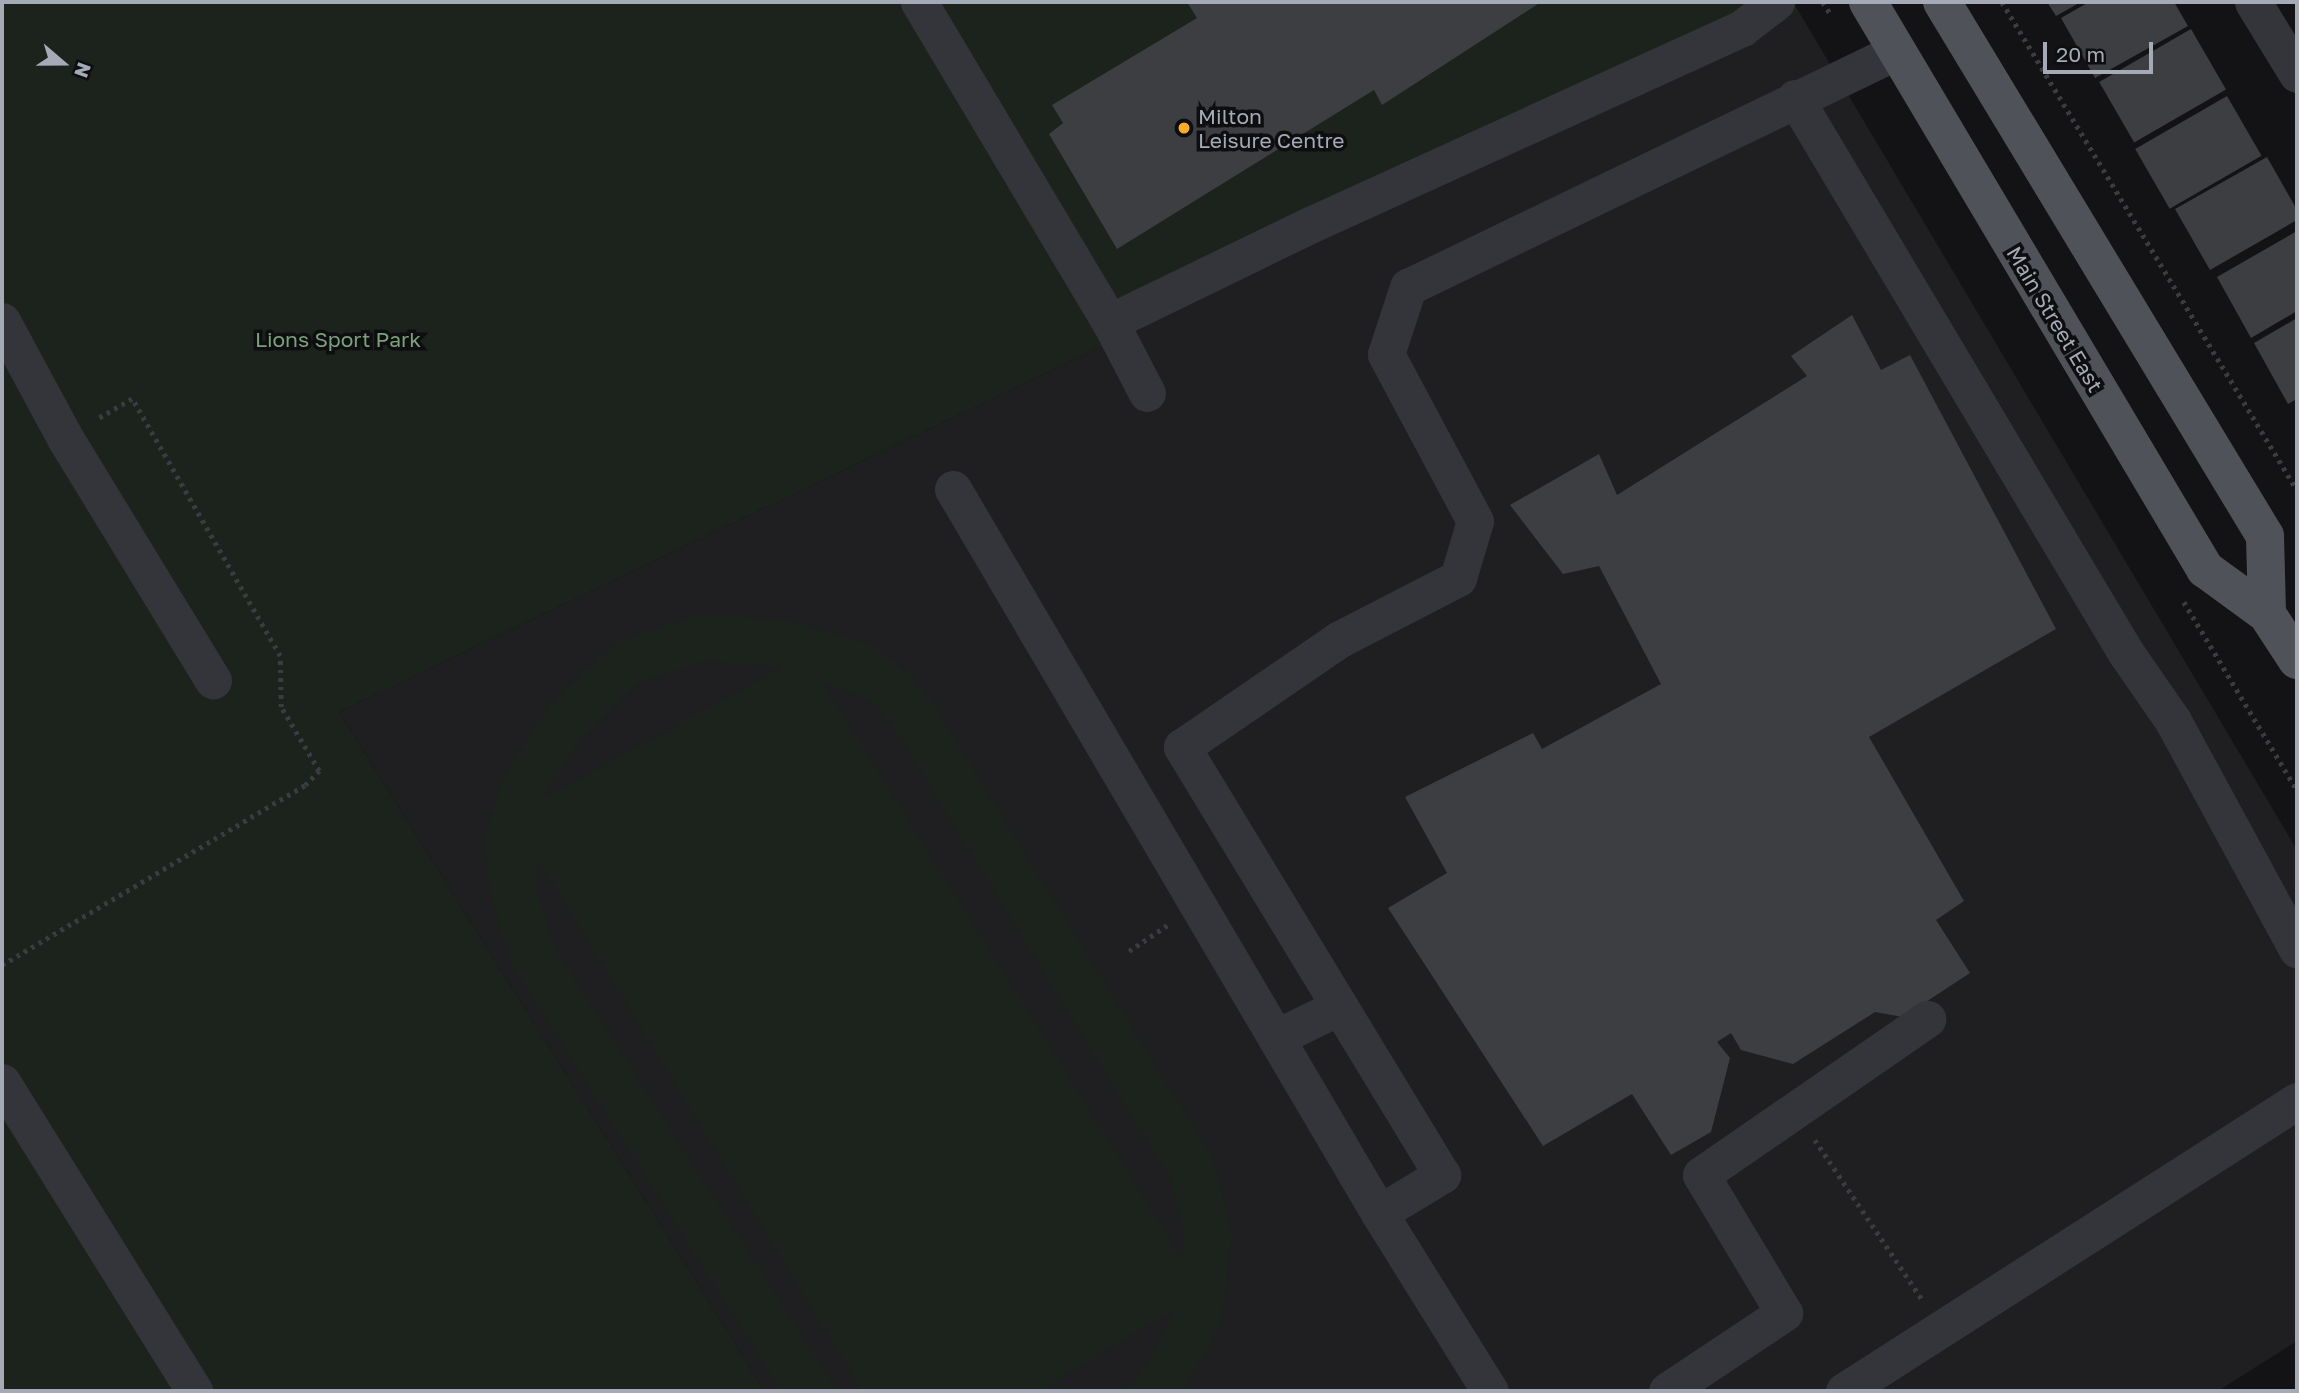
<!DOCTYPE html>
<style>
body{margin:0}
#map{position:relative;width:2299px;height:1393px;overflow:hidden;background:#131315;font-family:"Golos Text",sans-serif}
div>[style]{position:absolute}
.built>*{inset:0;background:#1f1f22}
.green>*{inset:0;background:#1b231c}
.building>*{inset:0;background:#3d3e42;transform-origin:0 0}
.path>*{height:4.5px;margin-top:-2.25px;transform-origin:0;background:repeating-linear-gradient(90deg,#3a3c41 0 3.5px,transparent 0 8.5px)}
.minor>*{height:37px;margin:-18.5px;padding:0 18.5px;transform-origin:18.5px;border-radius:18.5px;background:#34353a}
.major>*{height:38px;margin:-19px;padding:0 19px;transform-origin:19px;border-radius:19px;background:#505259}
.dots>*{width:19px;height:19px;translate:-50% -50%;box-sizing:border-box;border:4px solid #0e0e10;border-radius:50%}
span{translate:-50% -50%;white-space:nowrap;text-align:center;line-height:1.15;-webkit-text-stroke:7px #0e0e10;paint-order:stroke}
.poi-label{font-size:21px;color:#a4aab6}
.left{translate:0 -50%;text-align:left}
.street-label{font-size:21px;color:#a4aab6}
.park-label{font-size:21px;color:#7aa17c}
.frame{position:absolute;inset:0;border:4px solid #a4aab6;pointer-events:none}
.north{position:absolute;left:28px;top:28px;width:70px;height:70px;-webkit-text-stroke:5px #0e0e10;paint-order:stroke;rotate:110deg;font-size:19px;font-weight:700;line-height:28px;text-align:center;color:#a4aab6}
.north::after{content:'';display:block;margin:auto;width:24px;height:32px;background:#a4aab6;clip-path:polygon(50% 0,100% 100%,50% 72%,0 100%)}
.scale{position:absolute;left:2043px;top:42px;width:110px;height:32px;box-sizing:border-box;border:4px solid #a4aab6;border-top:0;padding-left:9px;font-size:21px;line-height:24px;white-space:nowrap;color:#a4aab6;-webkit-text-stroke:5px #0e0e10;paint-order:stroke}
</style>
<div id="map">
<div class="built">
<i style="clip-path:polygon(1799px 12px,2297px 850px,2297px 1341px,2218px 1391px,765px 1391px,339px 712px)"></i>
</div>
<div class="green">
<i style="clip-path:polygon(2px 2px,1793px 2px,1799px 12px,339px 712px,765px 1391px,2px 1391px)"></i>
<i style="clip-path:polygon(evenodd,699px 614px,791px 621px,872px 645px,911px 676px,932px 702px,1213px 1158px,1232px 1232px,1222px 1321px,1184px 1391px,1126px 1391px,1149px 1362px,1176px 1308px,1039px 1391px,862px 1391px,538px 859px,536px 888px,554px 946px,838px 1391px,781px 1391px,512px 965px,490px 895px,484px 839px,502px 780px,547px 707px,616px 642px,699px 614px,705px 661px,782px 667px,541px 800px,583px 737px,640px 682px,705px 661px,699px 614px,822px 681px,875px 704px,896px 731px,1169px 1177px,1185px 1235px,1182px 1258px,822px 681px)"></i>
</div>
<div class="building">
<i style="clip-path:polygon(1187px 2px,1541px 2px,1382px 105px,1374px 90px,1117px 249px,1049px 134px,1063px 123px,1052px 105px,1197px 18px)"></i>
<i style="clip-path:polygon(2047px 2px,2081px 2px,2056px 16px)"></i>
<i style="clip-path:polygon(2089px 2px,2174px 2px,2188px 26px,2095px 78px,2061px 18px)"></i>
<i style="left:2191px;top:29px;width:70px;height:106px;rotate:60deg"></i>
<i style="left:2227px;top:96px;width:69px;height:106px;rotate:60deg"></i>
<i style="clip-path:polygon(2267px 157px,2297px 210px,2297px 220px,2210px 270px,2175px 209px)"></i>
<i style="clip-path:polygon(2297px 231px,2297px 311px,2251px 338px,2217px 277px)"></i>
<i style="clip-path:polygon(1852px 315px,1881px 370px,1910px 355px,2056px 629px,1869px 737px,1964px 901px,1936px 920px,1970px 973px,1903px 1017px,1875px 1012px,1793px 1064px,1741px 1050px,1731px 1033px,1717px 1042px,1730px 1058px,1711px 1132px,1671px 1155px,1632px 1094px,1543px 1146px,1388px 908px,1447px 873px,1405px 797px,1533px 733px,1542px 749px,1661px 684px,1599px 566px,1563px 574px,1510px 505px,1599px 454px,1617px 495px,1807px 376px,1791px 356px)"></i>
<i style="clip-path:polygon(2297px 318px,2297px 399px,2288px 404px,2254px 343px)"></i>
</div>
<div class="path">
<i style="left:1823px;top:2px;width:15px;rotate:58deg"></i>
<i style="left:2002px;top:2px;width:570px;rotate:58.85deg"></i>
<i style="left:2184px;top:602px;width:219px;rotate:59deg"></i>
<i style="left:1129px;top:951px;width:48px;rotate:-34deg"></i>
<i style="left:2px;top:965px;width:352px;rotate:-30.7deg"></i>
<i style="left:305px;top:785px;width:20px;rotate:-45deg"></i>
<i style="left:319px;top:771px;width:74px;rotate:-120.7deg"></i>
<i style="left:281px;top:707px;width:51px;rotate:-91.1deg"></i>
<i style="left:280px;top:656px;width:297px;rotate:-119.9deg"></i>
<i style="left:132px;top:399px;width:42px;rotate:149.7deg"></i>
<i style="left:1815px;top:1140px;width:192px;rotate:56.1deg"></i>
</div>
<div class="minor">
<i style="left:919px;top:2px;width:373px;rotate:59.2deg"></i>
<i style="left:1110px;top:322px;width:80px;rotate:62.5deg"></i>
<i style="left:2253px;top:2px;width:84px;rotate:58.6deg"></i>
<i style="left:1795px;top:98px;width:646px;rotate:59.19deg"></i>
<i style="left:2126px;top:653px;width:83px;rotate:55.3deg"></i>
<i style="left:2173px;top:721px;width:260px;rotate:61.5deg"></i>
<i style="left:2px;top:321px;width:133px;rotate:61.7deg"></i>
<i style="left:65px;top:438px;width:284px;rotate:58.6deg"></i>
<i style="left:1110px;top:322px;width:222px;rotate:-25.9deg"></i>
<i style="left:1310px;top:225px;width:475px;rotate:-24.5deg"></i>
<i style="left:1742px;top:28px;width:43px;rotate:-37.4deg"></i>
<i style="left:953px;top:489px;width:840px;rotate:59.53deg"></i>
<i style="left:1379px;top:1213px;width:210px;rotate:58.1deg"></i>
<i style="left:1277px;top:1037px;width:69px;rotate:-25.8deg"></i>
<i style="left:2px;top:1082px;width:364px;rotate:58.1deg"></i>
<i style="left:1379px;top:1213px;width:74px;rotate:-31.1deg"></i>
<i style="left:1442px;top:1175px;width:501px;rotate:-121.28deg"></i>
<i style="left:1182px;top:747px;width:189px;rotate:-34.4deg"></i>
<i style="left:1338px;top:640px;width:135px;rotate:-27.3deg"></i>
<i style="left:1458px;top:578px;width:59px;rotate:-73.4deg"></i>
<i style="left:1475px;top:521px;width:189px;rotate:-118.1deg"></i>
<i style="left:1386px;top:354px;width:71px;rotate:-71.8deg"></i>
<i style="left:1408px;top:287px;width:541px;rotate:-25.76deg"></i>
<i style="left:1667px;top:1391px;width:141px;rotate:-33.7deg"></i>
<i style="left:1784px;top:1313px;width:161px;rotate:-121deg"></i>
<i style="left:1701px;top:1175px;width:275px;rotate:-34.6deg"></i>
<i style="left:1844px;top:1391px;width:538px;rotate:-32.63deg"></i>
</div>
<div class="major">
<i style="left:1868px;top:2px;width:660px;rotate:59.27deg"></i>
<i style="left:2205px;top:569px;width:77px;rotate:36deg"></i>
<i style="left:2267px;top:614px;width:55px;rotate:56.9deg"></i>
<i style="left:1942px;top:2px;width:624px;rotate:58.83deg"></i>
<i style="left:2265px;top:536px;width:78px;rotate:88.5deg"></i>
</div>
<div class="dots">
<i style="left:1184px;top:128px;background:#f7ad29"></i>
</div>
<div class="poi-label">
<span class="left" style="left:1198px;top:128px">Milton<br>Leisure Centre</span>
</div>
<div class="street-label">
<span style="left:2055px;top:319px;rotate:59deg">Main Street East</span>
</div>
<div class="park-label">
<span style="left:338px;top:339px">Lions Sport Park</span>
</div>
<div class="frame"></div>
<div class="north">N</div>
<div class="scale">20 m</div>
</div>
